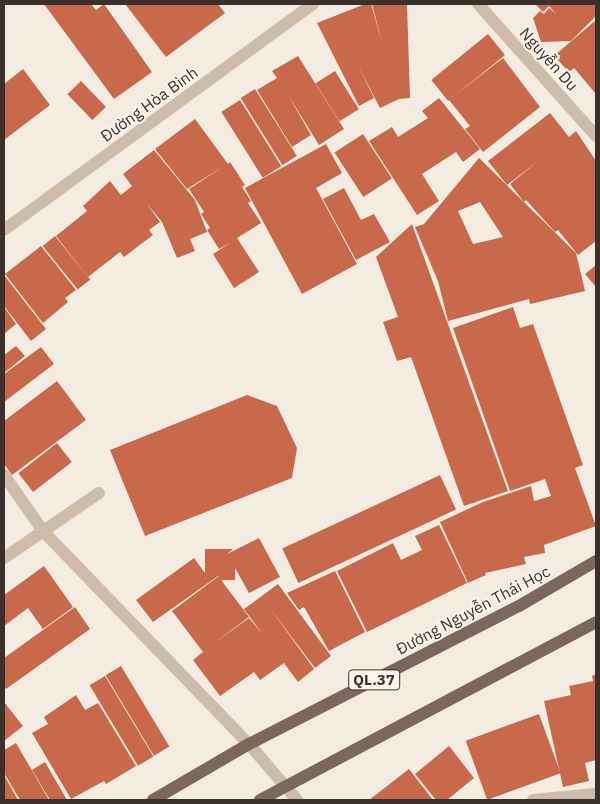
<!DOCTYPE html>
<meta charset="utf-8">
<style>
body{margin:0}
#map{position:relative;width:600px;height:804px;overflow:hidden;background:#f4ebe1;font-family:"IBM Plex Sans",sans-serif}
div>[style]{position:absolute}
.building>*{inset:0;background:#c8694b;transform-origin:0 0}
.minor>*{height:12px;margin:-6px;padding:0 6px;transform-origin:6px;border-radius:6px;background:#cdbbac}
.major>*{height:12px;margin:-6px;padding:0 6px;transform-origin:6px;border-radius:6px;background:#7d675c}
span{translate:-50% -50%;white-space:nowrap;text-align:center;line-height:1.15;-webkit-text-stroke:4px #fbf5ee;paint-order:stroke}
.shield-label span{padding:1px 4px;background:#fbf5ee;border:1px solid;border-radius:4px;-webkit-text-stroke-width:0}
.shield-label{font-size:15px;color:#3b302b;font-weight:700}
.street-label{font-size:16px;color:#3b302b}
.frame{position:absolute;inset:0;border:5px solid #3b302b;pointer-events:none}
</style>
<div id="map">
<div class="building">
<i style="clip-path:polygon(44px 4px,91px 4px,96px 10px,104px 4px,152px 72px,114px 99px)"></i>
<i style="clip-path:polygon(125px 4px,218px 4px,225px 13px,166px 57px)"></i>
<i style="clip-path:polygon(365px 4px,371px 4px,382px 42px,372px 4px,407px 4px,410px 98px,399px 99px,380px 108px,358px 65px,374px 98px,359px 106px,317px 23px)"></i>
<i style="clip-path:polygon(535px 4px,596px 4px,596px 16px,571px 41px,541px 42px,533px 18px,540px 11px,544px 14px,549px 8px,556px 14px,549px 6px,543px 12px)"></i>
<i style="clip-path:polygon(596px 20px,596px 94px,574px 68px,569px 72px,554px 56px)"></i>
<i style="left:488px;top:34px;width:27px;height:73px;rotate:51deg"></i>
<i style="clip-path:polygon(298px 56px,344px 129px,319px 145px,288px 95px,311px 135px,292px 147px,257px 90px,277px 78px,272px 71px)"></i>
<i style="clip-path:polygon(503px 58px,540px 107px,483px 152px,465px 129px,470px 126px,449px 100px)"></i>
<i style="clip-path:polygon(23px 69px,50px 105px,4px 140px,4px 84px)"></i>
<i style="left:335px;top:71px;width:45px;height:23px;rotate:58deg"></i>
<i style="left:81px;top:81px;width:36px;height:19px;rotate:46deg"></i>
<i style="left:255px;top:89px;width:79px;height:17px;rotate:58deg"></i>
<i style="clip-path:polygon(439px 98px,480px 149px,463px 162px,456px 152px,422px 174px,439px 201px,417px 215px,369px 141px,392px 127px,398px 137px,428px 118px,422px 111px)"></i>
<i style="left:240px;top:100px;width:78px;height:22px;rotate:58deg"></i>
<i style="clip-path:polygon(550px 113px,569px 137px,576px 131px,596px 161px,596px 241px,578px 255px,558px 230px,555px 232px,526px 200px,524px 202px,510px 184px,538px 161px,507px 185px,488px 161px)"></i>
<i style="clip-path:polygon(195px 119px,228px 164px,230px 162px,245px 185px,242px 187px,251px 201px,248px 203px,261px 223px,237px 238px,259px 272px,234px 288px,213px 254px,230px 243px,219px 249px,207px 230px,210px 228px,201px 214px,204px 212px,189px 189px,224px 166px,187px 189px,155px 149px)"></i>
<i style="left:363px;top:134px;width:53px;height:34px;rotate:57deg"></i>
<i style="clip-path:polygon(326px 144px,342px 173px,316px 188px,357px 264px,302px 294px,245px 188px)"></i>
<i style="clip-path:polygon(154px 150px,195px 200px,207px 232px,190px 239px,195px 251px,177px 258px,162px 222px,147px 204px,160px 222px,149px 230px,153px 235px,124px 257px,120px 252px,88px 277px,56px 236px,87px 211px,83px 206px,110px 181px,121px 195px,132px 186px,123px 174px)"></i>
<i style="clip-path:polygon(evenodd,479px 158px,576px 253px,585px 291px,530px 304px,529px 299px,448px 321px,438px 281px,415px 227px,424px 224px,479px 158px,480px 202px,503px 237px,473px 244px,458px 211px,480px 202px)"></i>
<i style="clip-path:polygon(344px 188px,361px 220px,374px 214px,390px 242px,356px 260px,323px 199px)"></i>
<i style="clip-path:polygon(412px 224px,508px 491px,464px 506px,411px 357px,397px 361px,383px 322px,398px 317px,376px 257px)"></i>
<i style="left:55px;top:236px;width:56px;height:16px;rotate:51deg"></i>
<i style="clip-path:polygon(41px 246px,76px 290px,65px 298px,68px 302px,43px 323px,5px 274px)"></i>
<i style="clip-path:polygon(596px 265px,596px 287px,585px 274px)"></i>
<i style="clip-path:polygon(4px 275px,46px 329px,31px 341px,4px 306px)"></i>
<i style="clip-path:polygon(4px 307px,16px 324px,4px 334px)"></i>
<i style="clip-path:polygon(513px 307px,520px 328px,533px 324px,583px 465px,575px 468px,596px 526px,544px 545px,545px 553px,524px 557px,526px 564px,485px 573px,486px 575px,468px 583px,440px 522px,483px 502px,531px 486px,534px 501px,551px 496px,545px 479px,510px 491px,453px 328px)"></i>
<i style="clip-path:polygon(16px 346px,25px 356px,4px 373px,4px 355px)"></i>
<i style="clip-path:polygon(41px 347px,54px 364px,4px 402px,4px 374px)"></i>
<i style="clip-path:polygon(57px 381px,86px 420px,12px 475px,4px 464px,4px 421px)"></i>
<i style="clip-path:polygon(247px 395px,277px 406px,297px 448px,292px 478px,145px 536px,110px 450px)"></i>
<i style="left:57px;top:443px;width:24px;height:49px;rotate:52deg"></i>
<i style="left:440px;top:475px;width:38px;height:174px;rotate:65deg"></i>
<i style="clip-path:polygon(439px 525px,467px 583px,367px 632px,337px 571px,393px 543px,401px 560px,422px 550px,415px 536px)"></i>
<i style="clip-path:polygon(259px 538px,280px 577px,249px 593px,235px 568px,235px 580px,221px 580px,249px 617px,210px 646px,249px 618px,263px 635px,244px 609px,278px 584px,331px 656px,315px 668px,269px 607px,314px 669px,298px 682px,284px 663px,260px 680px,254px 672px,220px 696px,193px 660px,203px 652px,172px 611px,219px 576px,218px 576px,153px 622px,136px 600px,194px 558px,205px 573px,205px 549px,233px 549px,227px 554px)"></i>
<i style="clip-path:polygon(44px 566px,73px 607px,43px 629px,28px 608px,4px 626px,4px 595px)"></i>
<i style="clip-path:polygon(335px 571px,365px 632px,329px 651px,304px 607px,299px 610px,287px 593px)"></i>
<i style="clip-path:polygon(75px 607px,90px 629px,6px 689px,4px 686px,4px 658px)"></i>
<i style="left:121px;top:666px;width:94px;height:18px;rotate:59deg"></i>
<i style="clip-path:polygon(596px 674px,596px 760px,585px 763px,589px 781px,563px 787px,544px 701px,571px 695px,569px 686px,593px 681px,592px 676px)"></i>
<i style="left:105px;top:676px;width:94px;height:18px;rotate:59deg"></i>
<i style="clip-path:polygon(76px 695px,85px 710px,98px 703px,136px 766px,106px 784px,104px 781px,71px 799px,32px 733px,48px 724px,44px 717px)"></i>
<i style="clip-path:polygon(4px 702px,23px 726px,4px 741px)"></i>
<i style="left:539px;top:714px;width:63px;height:78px;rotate:70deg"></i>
<i style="clip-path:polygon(16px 743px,49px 800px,20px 800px,4px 773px,4px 750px)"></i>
<i style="clip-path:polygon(449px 746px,474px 778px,447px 800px,436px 800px,415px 774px)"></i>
<i style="clip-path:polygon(45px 762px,67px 800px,50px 800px,32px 770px)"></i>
<i style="clip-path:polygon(409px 769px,433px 800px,369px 800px)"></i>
<i style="clip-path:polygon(4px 775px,18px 800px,4px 800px)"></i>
</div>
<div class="minor">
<i style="left:478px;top:4px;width:177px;rotate:48.2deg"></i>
<i style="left:4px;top:230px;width:383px;rotate:-36.2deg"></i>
<i style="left:4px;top:475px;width:68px;rotate:55.1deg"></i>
<i style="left:43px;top:531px;width:296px;rotate:46deg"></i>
<i style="left:249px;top:744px;width:74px;rotate:49.4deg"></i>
<i style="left:4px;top:558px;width:115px;rotate:-34.4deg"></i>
<i style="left:533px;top:800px;width:63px;rotate:-5.4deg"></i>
</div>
<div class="major">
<i style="left:153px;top:800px;width:111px;rotate:-30.3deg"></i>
<i style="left:249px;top:744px;width:303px;rotate:-27.1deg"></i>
<i style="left:519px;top:606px;width:89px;rotate:-30.3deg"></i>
<i style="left:260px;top:800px;width:380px;rotate:-27.9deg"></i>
</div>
<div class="shield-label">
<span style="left:374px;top:680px">QL.37</span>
</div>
<div class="street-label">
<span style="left:549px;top:59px;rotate:48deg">Nguyễn Du</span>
<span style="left:149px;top:104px;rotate:-36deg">Đường Hòa Bình</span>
<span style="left:473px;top:610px;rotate:-28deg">Đường Nguyễn Thái Học</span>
</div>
<div class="frame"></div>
</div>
